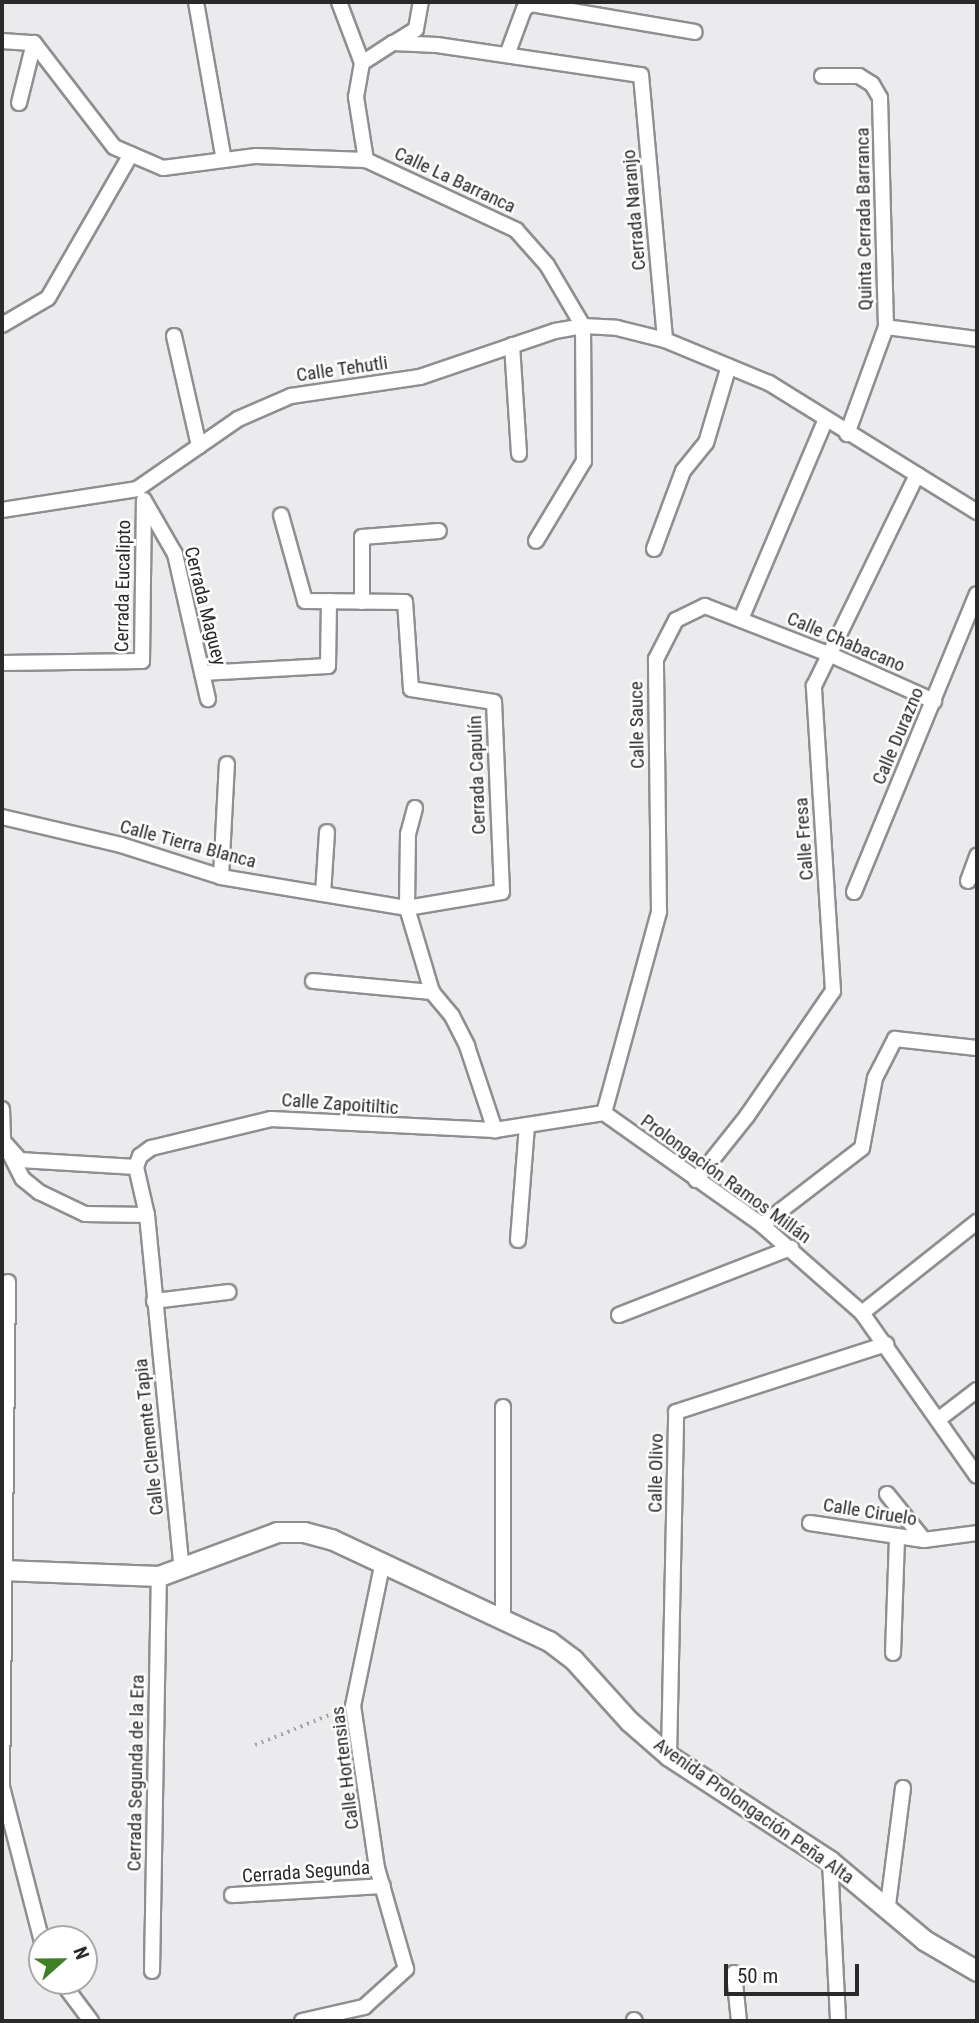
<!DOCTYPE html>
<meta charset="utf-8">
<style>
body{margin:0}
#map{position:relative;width:979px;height:2023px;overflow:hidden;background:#ebeaed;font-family:"Roboto Condensed",sans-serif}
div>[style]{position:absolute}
.path>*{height:3.5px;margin-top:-1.75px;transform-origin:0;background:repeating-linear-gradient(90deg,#a3a3a5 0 2px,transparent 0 7px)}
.roads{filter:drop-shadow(2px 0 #8f8f91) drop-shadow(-2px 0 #8f8f91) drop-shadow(0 2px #8f8f91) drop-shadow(0 -2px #8f8f91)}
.street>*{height:14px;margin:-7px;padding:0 7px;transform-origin:7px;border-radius:7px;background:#fff}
.secondary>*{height:19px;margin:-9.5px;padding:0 9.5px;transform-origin:9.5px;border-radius:9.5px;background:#fff}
span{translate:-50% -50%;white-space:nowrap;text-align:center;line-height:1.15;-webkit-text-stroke:5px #fff;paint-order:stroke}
.street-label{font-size:19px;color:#2a2a2b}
.frame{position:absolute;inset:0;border:4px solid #2a2a2b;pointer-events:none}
.north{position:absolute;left:28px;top:1925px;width:70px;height:70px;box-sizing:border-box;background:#fff;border:2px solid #aaa;border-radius:50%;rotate:69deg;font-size:19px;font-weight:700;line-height:28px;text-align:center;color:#2a2a2b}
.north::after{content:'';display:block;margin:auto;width:24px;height:32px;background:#3e8023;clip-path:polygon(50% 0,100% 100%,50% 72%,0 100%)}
.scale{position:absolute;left:724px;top:1964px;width:135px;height:32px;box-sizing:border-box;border:4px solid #2a2a2b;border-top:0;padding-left:9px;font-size:21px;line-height:24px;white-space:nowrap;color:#2a2a2b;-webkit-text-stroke:5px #fff;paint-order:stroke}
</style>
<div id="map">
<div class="path">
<i style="left:255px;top:1745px;width:88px;rotate:-21.9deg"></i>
</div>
<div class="roads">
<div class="street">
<i style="left:196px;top:2px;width:160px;rotate:80deg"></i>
<i style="left:339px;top:2px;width:65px;rotate:69.3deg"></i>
<i style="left:2px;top:41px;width:32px;rotate:4deg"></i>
<i style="left:34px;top:43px;width:131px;rotate:52.4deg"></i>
<i style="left:114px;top:147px;width:53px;rotate:23.2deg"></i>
<i style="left:163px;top:168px;width:94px;rotate:-7.4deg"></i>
<i style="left:256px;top:156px;width:110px;rotate:2.1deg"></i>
<i style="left:366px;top:160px;width:166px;rotate:25deg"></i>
<i style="left:516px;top:230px;width:47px;rotate:48.5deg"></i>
<i style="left:547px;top:265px;width:71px;rotate:59.5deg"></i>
<i style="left:583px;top:326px;width:135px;rotate:89.6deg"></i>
<i style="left:584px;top:461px;width:93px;rotate:121deg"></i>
<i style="left:394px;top:43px;width:26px;rotate:-32deg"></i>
<i style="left:416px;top:29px;width:27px;rotate:-80deg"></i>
<i style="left:507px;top:55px;width:49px;rotate:-69.7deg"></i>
<i style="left:524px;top:9px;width:9px;rotate:-36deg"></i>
<i style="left:531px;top:4px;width:166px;rotate:9.7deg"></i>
<i style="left:362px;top:63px;width:37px;rotate:-33deg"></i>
<i style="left:393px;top:43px;width:44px;rotate:2.6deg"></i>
<i style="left:437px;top:45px;width:206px;rotate:8.4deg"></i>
<i style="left:641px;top:75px;width:266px;rotate:84.8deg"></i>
<i style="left:362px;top:63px;width:35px;rotate:100deg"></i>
<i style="left:356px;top:97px;width:64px;rotate:81deg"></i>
<i style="left:822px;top:76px;width:37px"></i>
<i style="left:859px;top:76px;width:15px;rotate:32deg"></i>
<i style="left:872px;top:84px;width:16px;rotate:60deg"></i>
<i style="left:880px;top:98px;width:229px;rotate:88.5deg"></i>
<i style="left:886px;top:327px;width:114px;rotate:110deg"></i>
<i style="left:19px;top:103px;width:62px;rotate:-76deg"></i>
<i style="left:2px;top:325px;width:53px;rotate:-30.4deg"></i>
<i style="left:48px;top:298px;width:166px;rotate:-60deg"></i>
<i style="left:886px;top:327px;width:92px;rotate:7.5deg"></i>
<i style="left:174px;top:336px;width:113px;rotate:77.2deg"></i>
<i style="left:512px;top:345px;width:109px;rotate:86.3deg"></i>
<i style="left:145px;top:502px;width:60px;rotate:60deg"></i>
<i style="left:175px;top:554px;width:149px;rotate:77.2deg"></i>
<i style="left:2px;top:510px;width:137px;rotate:-8.8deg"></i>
<i style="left:137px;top:489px;width:123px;rotate:-34.7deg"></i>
<i style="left:238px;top:419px;width:58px;rotate:-23.5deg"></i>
<i style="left:291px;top:396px;width:130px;rotate:-8.4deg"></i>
<i style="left:420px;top:377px;width:143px;rotate:-18.8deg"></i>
<i style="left:555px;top:331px;width:28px;rotate:-10deg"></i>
<i style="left:583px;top:326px;width:34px;rotate:3deg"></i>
<i style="left:617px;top:328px;width:49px;rotate:14deg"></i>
<i style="left:665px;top:340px;width:113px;rotate:22.5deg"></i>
<i style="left:769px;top:383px;width:245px;rotate:31.8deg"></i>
<i style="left:654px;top:549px;width:83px;rotate:-69.6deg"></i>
<i style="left:683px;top:471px;width:36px;rotate:-51deg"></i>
<i style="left:706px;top:443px;width:80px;rotate:-73.4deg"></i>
<i style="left:362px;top:602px;width:65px;rotate:-90deg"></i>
<i style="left:362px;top:537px;width:77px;rotate:-4.5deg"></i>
<i style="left:741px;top:619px;width:215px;rotate:-67deg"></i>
<i style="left:2px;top:663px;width:140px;rotate:-0.8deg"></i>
<i style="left:142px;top:661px;width:161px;rotate:-89.3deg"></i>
<i style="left:202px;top:673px;width:126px;rotate:-3.2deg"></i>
<i style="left:328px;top:666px;width:65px;rotate:-89.1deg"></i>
<i style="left:415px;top:808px;width:27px;rotate:105deg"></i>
<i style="left:408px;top:834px;width:74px;rotate:90.8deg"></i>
<i style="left:407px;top:908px;width:88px;rotate:73.4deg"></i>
<i style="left:432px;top:992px;width:31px;rotate:50deg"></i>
<i style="left:452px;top:1016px;width:34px;rotate:63deg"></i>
<i style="left:467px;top:1046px;width:89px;rotate:71.6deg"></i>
<i style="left:2px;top:817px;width:122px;rotate:13.2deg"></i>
<i style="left:121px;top:845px;width:105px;rotate:17.7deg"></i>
<i style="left:221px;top:877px;width:189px;rotate:9.5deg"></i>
<i style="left:407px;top:908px;width:96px;rotate:-9.6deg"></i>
<i style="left:502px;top:892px;width:190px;rotate:-92.4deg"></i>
<i style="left:494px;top:702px;width:84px;rotate:-171.1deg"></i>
<i style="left:411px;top:689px;width:87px;rotate:-93.9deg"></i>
<i style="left:405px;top:602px;width:100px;rotate:-179.4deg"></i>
<i style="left:305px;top:601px;width:89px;rotate:-105.6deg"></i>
<i style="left:221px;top:877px;width:113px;rotate:-87deg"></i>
<i style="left:968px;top:881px;width:27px;rotate:-70deg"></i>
<i style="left:854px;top:892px;width:322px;rotate:-67.6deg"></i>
<i style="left:323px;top:894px;width:62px;rotate:-86.3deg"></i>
<i style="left:313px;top:981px;width:120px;rotate:5.3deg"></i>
<i style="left:2px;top:1109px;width:32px;rotate:88deg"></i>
<i style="left:3px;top:1141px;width:25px;rotate:48deg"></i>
<i style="left:20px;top:1160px;width:116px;rotate:3.5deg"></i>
<i style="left:604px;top:1113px;width:208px;rotate:-74.7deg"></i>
<i style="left:659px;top:912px;width:253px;rotate:-90.7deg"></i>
<i style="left:656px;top:659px;width:44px;rotate:-62.9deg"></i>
<i style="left:676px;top:620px;width:32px;rotate:-26deg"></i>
<i style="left:705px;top:606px;width:135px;rotate:21.3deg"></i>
<i style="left:831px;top:655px;width:113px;rotate:24.1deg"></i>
<i style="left:604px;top:1113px;width:194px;rotate:35.3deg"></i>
<i style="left:762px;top:1225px;width:133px;rotate:41.3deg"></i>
<i style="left:862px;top:1313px;width:199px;rotate:54.8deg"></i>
<i style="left:10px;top:1154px;width:28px;rotate:63deg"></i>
<i style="left:23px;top:1179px;width:21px;rotate:39deg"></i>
<i style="left:39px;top:1192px;width:51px;rotate:25.6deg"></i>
<i style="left:85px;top:1214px;width:62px;rotate:0.9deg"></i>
<i style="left:147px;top:1215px;width:357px;rotate:84.4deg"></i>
<i style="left:696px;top:1180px;width:82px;rotate:-51.4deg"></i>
<i style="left:747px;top:1116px;width:152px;rotate:-55.5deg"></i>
<i style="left:833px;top:991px;width:306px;rotate:-93.6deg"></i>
<i style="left:814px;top:686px;width:235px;rotate:-64deg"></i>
<i style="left:147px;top:1215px;width:49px;rotate:-102.9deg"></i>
<i style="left:136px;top:1167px;width:12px;rotate:-70deg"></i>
<i style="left:140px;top:1156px;width:14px;rotate:-36deg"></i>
<i style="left:151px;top:1148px;width:123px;rotate:-13.6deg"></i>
<i style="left:271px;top:1119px;width:224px;rotate:2.8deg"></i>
<i style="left:495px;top:1130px;width:110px;rotate:-8.9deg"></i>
<i style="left:762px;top:1225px;width:126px;rotate:-37.6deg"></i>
<i style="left:862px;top:1148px;width:71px;rotate:-79.5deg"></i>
<i style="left:875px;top:1078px;width:44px;rotate:-62.9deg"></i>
<i style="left:895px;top:1039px;width:82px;rotate:6.3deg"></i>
<i style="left:518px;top:1240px;width:115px;rotate:-85.5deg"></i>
<i style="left:8px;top:1282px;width:505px;rotate:90.68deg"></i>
<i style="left:2px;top:1787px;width:160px;rotate:75.5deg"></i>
<i style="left:154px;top:1301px;width:75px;rotate:-6.9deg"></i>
<i style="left:862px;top:1313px;width:147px;rotate:-38.4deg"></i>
<i style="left:619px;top:1315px;width:185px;rotate:-21.3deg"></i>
<i style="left:939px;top:1419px;width:48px;rotate:-37.3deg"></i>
<i style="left:887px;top:1494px;width:59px;rotate:51.2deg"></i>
<i style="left:810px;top:1523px;width:115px;rotate:8.5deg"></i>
<i style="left:924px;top:1540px;width:53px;rotate:-7.5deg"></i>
<i style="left:503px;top:1622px;width:215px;rotate:-90deg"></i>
<i style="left:893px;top:1653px;width:115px;rotate:-88deg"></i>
<i style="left:669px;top:1756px;width:344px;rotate:-88.8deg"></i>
<i style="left:676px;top:1412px;width:221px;rotate:-17.9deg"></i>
<i style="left:830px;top:1861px;width:160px;rotate:87.1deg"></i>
<i style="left:232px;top:1895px;width:151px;rotate:-3.4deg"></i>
<i style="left:888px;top:1905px;width:118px;rotate:-82.7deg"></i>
<i style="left:152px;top:1971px;width:395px;rotate:-89deg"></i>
<i style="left:734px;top:1973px;width:48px;rotate:84.1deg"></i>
<i style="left:61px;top:1981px;width:50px;rotate:53.1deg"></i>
<i style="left:634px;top:2020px;width:1px;rotate:45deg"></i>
<i style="left:302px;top:2021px;width:64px;rotate:-12.7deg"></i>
<i style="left:364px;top:2007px;width:57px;rotate:-42.1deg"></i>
<i style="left:406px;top:1969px;width:105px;rotate:-106deg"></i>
<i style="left:377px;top:1868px;width:164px;rotate:-98.4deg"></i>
<i style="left:353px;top:1706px;width:148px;rotate:-78.3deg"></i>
</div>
<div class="secondary">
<i style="left:2px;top:1570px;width:157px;rotate:2.2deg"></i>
<i style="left:159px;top:1576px;width:126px;rotate:-20.4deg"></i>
<i style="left:277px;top:1532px;width:27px"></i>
<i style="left:304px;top:1532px;width:28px;rotate:15deg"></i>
<i style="left:331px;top:1539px;width:241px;rotate:25.1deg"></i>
<i style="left:549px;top:1641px;width:30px;rotate:37deg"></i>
<i style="left:573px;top:1659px;width:84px;rotate:47.9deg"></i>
<i style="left:629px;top:1721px;width:53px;rotate:41.2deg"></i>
<i style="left:669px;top:1756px;width:192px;rotate:33.1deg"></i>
<i style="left:830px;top:1861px;width:123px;rotate:40deg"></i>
<i style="left:924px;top:1940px;width:61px;rotate:30.3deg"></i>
</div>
</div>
<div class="street-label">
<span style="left:455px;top:180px;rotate:25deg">Calle La Barranca</span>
<span style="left:634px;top:210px;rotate:-95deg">Cerrada Naranjo</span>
<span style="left:864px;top:219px;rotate:-91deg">Quinta Cerrada Barranca</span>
<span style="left:342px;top:369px;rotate:-8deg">Calle Tehutli</span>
<span style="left:123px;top:586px;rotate:-89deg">Cerrada Eucalipto</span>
<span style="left:205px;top:606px;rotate:76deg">Cerrada Maguey</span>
<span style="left:846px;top:642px;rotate:23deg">Calle Chabacano</span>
<span style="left:637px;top:725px;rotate:-91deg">Calle Sauce</span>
<span style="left:898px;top:736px;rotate:-67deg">Calle Durazno</span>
<span style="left:477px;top:775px;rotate:-92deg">Cerrada Capulín</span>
<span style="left:804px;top:839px;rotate:-94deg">Calle Fresa</span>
<span style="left:188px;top:844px;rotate:15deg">Calle Tierra Blanca</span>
<span style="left:340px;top:1104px;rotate:4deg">Calle Zapoitiltic</span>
<span style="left:726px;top:1179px;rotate:36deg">Prolongación Ramos Millán</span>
<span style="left:149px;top:1437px;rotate:-96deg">Calle Clemente Tapia</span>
<span style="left:656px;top:1473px;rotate:-89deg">Calle Olivo</span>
<span style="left:870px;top:1512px;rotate:9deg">Calle Ciruelo</span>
<span style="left:345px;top:1768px;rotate:-97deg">Calle Hortensias</span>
<span style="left:136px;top:1773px;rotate:-89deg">Cerrada Segunda de la Era</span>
<span style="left:754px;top:1811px;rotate:35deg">Avenida Prolongación Peña Alta</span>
<span style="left:306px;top:1872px;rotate:-4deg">Cerrada Segunda</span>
</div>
<div class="frame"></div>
<div class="north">N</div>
<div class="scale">50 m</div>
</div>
